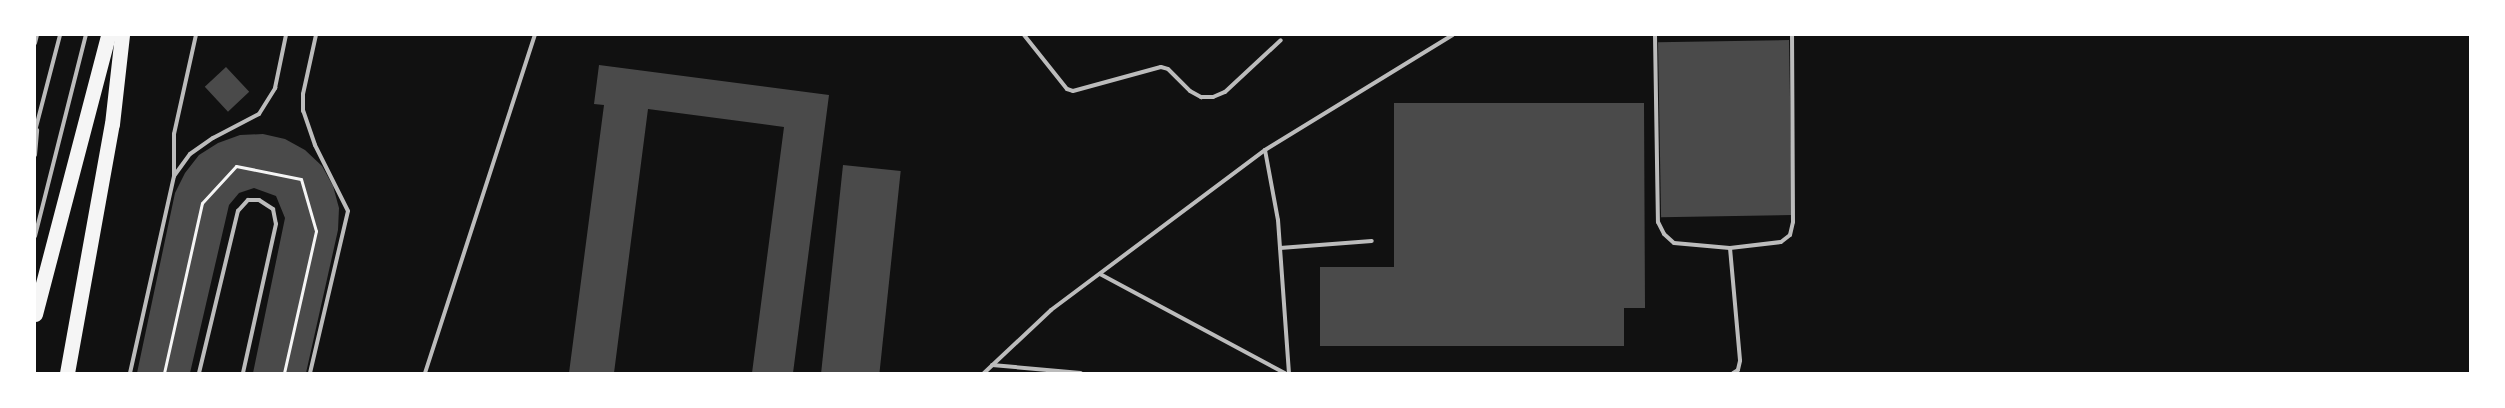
<!DOCTYPE html>
<style>
body{margin:0}
#map{position:relative;width:2505px;height:408px;overflow:hidden;background:#111;font-family:"Golos Text",sans-serif}
div>[style]{position:absolute}
.building>*{inset:0;background:#4a4a4a;transform-origin:0 0}
.path>*{height:3px;margin:-1.5px;padding:0 1.5px;transform-origin:1.5px;border-radius:1.5px;background:#f5f5f5}
.service>*{height:4px;margin:-2px;padding:0 2px;transform-origin:2px;border-radius:2px;background:#bcbcbc}
.motorway>*{height:15px;margin:-7.5px;padding:0 7.5px;transform-origin:7.5px;border-radius:7.5px;background:#f5f5f5}
span{translate:-50% -50%;white-space:nowrap;text-align:center;line-height:1.15;-webkit-text-stroke:5px #fff;paint-order:stroke}
.frame{position:absolute;inset:0;border:36px solid #fff;pointer-events:none}
</style>
<div id="map">
<div class="building">
<i style="left:1789px;top:40px;width:175px;height:131px;rotate:89deg"></i>
<i style="clip-path:polygon(599px 65px,829px 95px,793px 373px,752px 373px,784px 127px,648px 109px,614px 373px,569px 373px,604px 105px,594px 104px)"></i>
<i style="left:226px;top:67px;width:34px;height:29px;rotate:47deg"></i>
<i style="clip-path:polygon(1394px 103px,1644px 103px,1645px 308px,1624px 308px,1624px 346px,1320px 346px,1320px 267px,1394px 267px)"></i>
<i style="clip-path:polygon(263px 134px,285px 139px,305px 150px,322px 166px,333px 186px,339px 208px,338px 230px,306px 373px,253px 373px,285px 218px,276px 196px,254px 188px,239px 193px,229px 205px,190px 373px,137px 373px,175px 193px,185px 173px,199px 155px,218px 143px,240px 135px)"></i>
<i style="left:843px;top:165px;width:58px;height:209px;rotate:6deg"></i>
</div>
<div class="path">
<i style="left:164px;top:373px;width:174px;rotate:-77.4deg"></i>
<i style="left:202px;top:203px;width:50px;rotate:-47.4deg"></i>
<i style="left:236px;top:166px;width:66px;rotate:11.3deg"></i>
<i style="left:301px;top:179px;width:54px;rotate:73.9deg"></i>
<i style="left:316px;top:231px;width:146px;rotate:102.7deg"></i>
</div>
<div class="service">
<i style="left:1024px;top:35px;width:69px;rotate:51.5deg"></i>
<i style="left:1067px;top:89px;width:6px;rotate:18deg"></i>
<i style="left:1073px;top:91px;width:91px;rotate:-15.3deg"></i>
<i style="left:1161px;top:67px;width:7px;rotate:16deg"></i>
<i style="left:1168px;top:69px;width:31px;rotate:45deg"></i>
<i style="left:1190px;top:91px;width:13px;rotate:29deg"></i>
<i style="left:1201px;top:97px;width:12px"></i>
<i style="left:1213px;top:97px;width:13px;rotate:-23deg"></i>
<i style="left:1225px;top:92px;width:76px;rotate:-42.9deg"></i>
<i style="left:1655px;top:35px;width:187px;rotate:89.1deg"></i>
<i style="left:1658px;top:222px;width:13px;rotate:63deg"></i>
<i style="left:1664px;top:234px;width:13px;rotate:42deg"></i>
<i style="left:1674px;top:243px;width:56px;rotate:5.1deg"></i>
<i style="left:1730px;top:248px;width:51px;rotate:-6.7deg"></i>
<i style="left:1781px;top:242px;width:11px;rotate:-38deg"></i>
<i style="left:1790px;top:235px;width:13px;rotate:-77deg"></i>
<i style="left:1793px;top:222px;width:187px;rotate:-90.3deg"></i>
<i style="left:35px;top:43px;width:8px;rotate:-76deg"></i>
<i style="left:35px;top:131px;width:99px;rotate:-75.4deg"></i>
<i style="left:1265px;top:150px;width:71px;rotate:79.5deg"></i>
<i style="left:1278px;top:220px;width:153px;rotate:85.9deg"></i>
<i style="left:35px;top:155px;width:25px;rotate:-85deg"></i>
<i style="left:174px;top:176px;width:27px;rotate:-54deg"></i>
<i style="left:190px;top:154px;width:28px;rotate:-35deg"></i>
<i style="left:213px;top:138px;width:52px;rotate:-27.6deg"></i>
<i style="left:259px;top:114px;width:31px;rotate:-58deg"></i>
<i style="left:275px;top:88px;width:54px;rotate:-78.3deg"></i>
<i style="left:35px;top:236px;width:207px;rotate:-75.8deg"></i>
<i style="left:1280px;top:248px;width:92px;rotate:-4.4deg"></i>
<i style="left:1730px;top:248px;width:113px;rotate:84.9deg"></i>
<i style="left:1740px;top:361px;width:9px;rotate:103deg"></i>
<i style="left:1738px;top:370px;width:6px;rotate:149deg"></i>
<i style="left:1100px;top:274px;width:210px;rotate:28.2deg"></i>
<i style="left:992px;top:365px;width:89px;rotate:5.1deg"></i>
<i style="left:130px;top:373px;width:202px;rotate:-77.4deg"></i>
<i style="left:174px;top:176px;width:42px;rotate:-90deg"></i>
<i style="left:174px;top:134px;width:101px;rotate:-77.5deg"></i>
<i style="left:199px;top:373px;width:167px;rotate:-76.5deg"></i>
<i style="left:238px;top:211px;width:15px;rotate:-48deg"></i>
<i style="left:248px;top:200px;width:11px"></i>
<i style="left:259px;top:200px;width:17px;rotate:33deg"></i>
<i style="left:273px;top:209px;width:15px;rotate:79deg"></i>
<i style="left:276px;top:224px;width:153px;rotate:102.5deg"></i>
<i style="left:310px;top:373px;width:166px;rotate:-76.8deg"></i>
<i style="left:348px;top:211px;width:74px;rotate:-116.6deg"></i>
<i style="left:315px;top:145px;width:36px;rotate:-109deg"></i>
<i style="left:303px;top:111px;width:17px;rotate:-90deg"></i>
<i style="left:303px;top:94px;width:60px;rotate:-77.6deg"></i>
<i style="left:425px;top:373px;width:355px;rotate:-72deg"></i>
<i style="left:984px;top:373px;width:92px;rotate:-43.2deg"></i>
<i style="left:1051px;top:310px;width:267px;rotate:-36.8deg"></i>
<i style="left:1265px;top:150px;width:220px;rotate:-31.5deg"></i>
</div>
<div class="motorway">
<i style="left:35px;top:314px;width:288px;rotate:-75.3deg"></i>
<i style="left:67px;top:373px;width:253px;rotate:-79.8deg"></i>
<i style="left:112px;top:124px;width:90px;rotate:-83.6deg"></i>
</div>
<div class="frame"></div>
</div>
